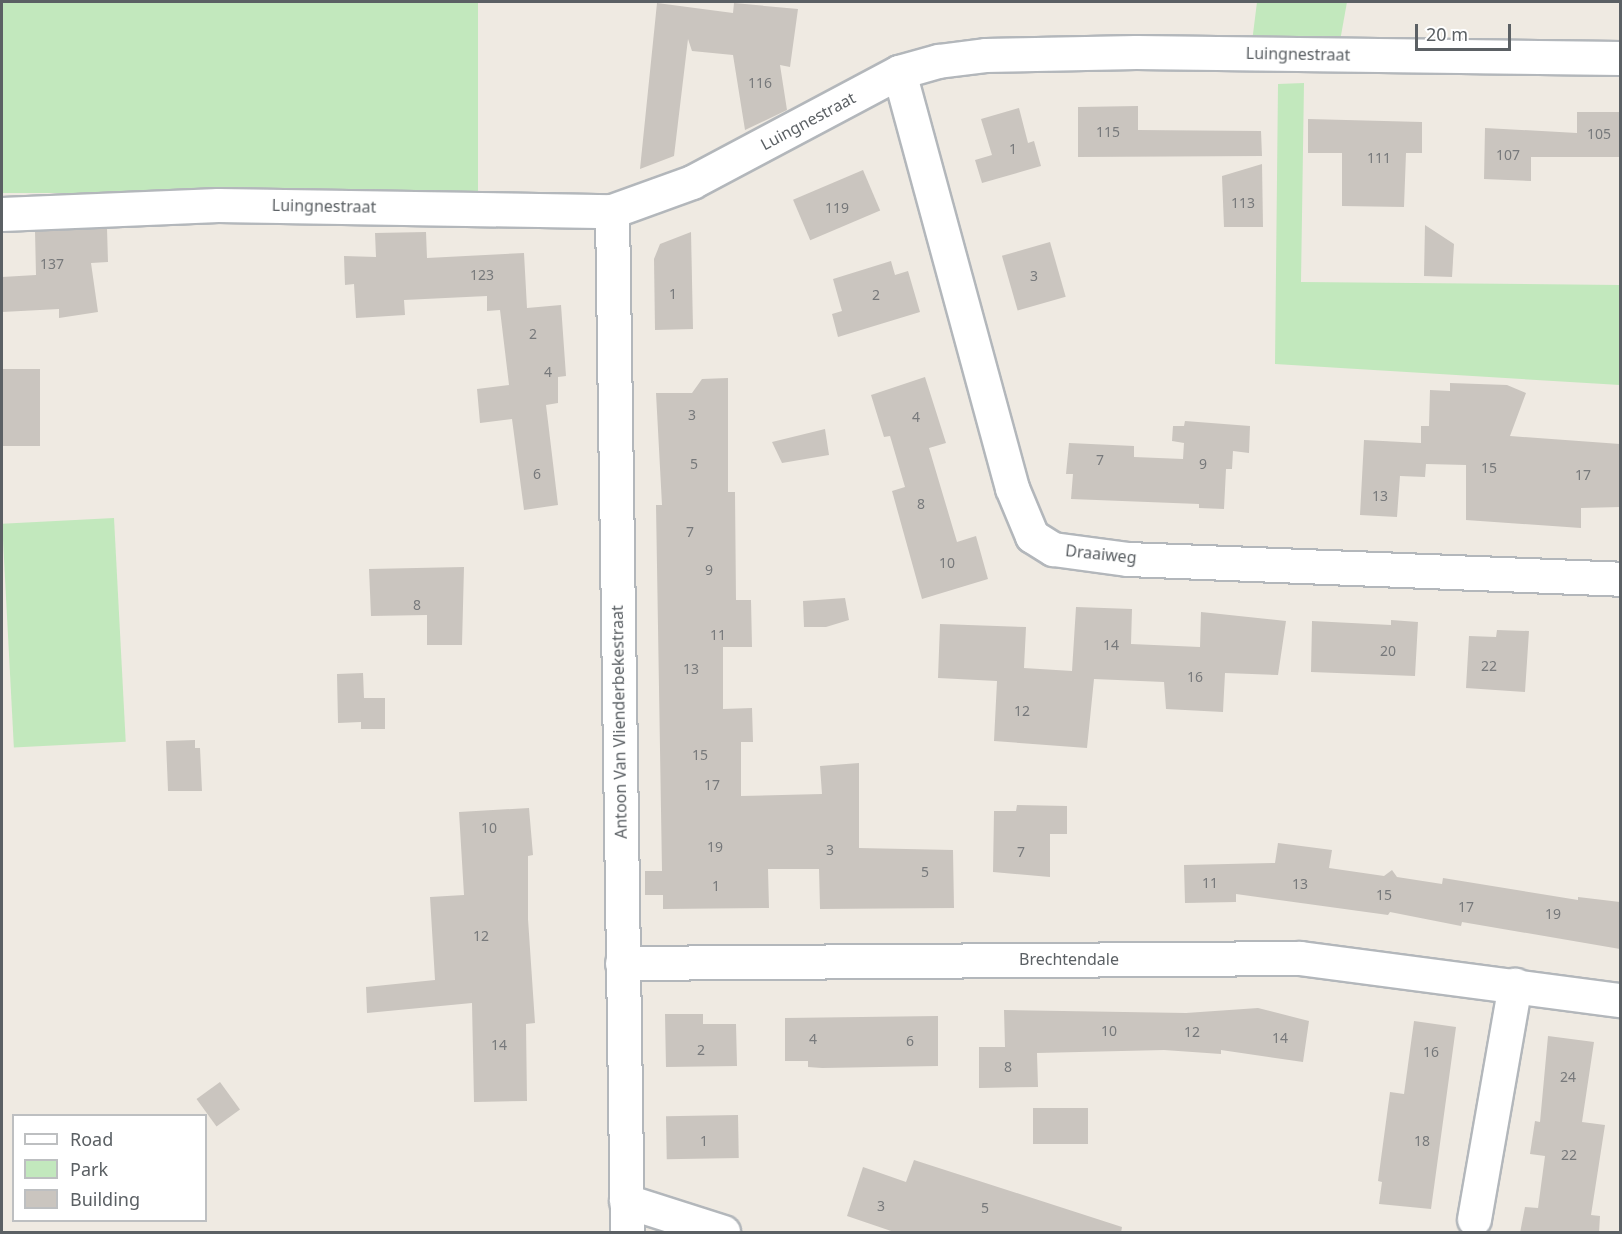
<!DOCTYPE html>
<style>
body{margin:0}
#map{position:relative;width:1622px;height:1234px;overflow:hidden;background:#efeae2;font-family:"Noto Sans",sans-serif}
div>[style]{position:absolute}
.green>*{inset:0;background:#c2e8bd;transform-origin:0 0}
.building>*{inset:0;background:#cac5bf;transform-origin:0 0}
.roads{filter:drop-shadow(2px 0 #b3b7bb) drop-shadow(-2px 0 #b3b7bb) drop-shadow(0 2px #b3b7bb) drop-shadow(0 -2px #b3b7bb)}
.minor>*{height:33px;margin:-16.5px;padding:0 16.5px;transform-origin:16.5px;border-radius:16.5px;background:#fff}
span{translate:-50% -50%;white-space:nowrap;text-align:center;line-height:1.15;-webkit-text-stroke:4.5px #fff;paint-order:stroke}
.number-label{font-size:14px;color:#77797b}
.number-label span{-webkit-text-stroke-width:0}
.street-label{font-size:16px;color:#5b6064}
.frame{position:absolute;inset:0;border:3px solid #5b6064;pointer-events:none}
.legend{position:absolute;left:12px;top:1114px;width:195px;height:108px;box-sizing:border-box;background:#fff;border:2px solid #bdbfc1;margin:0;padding:8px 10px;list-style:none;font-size:18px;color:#5b6064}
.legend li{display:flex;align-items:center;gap:12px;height:30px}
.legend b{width:30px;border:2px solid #bdbfc1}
.scale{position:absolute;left:1415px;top:24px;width:96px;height:27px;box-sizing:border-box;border:3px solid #5b6064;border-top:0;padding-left:8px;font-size:18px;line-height:21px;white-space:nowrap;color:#5b6064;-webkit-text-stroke:4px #fff;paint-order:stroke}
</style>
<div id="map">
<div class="green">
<i style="left:2px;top:2px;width:476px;height:191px"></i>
<i style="clip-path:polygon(1257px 2px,1347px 2px,1340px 41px,1252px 42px)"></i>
<i style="clip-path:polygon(1304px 83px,1301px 282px,1620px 285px,1620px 385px,1275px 364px,1278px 84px)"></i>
<i style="left:114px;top:518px;width:224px;height:112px;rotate:87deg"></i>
</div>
<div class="building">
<i style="clip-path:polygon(657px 3px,733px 13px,734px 3px,798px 9px,790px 67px,780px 65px,787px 110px,745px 130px,733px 55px,692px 51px,688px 39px,674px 156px,640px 169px)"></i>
<i style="clip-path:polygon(1138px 106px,1138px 130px,1261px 131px,1262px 156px,1078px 157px,1078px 107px)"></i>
<i style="clip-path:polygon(1019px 108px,1028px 143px,1034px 141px,1041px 166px,982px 183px,975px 160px,992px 155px,981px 119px)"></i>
<i style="clip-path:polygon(1577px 112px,1620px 112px,1620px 157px,1531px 157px,1531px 181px,1484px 179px,1485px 128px,1577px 133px)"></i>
<i style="clip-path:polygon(1308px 119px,1422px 122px,1422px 153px,1406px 153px,1404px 207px,1342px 206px,1342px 153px,1308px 153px)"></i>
<i style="clip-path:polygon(1262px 164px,1263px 227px,1224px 227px,1222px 176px)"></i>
<i style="left:863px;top:170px;width:44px;height:76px;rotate:67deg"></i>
<i style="clip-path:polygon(1425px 225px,1454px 244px,1452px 277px,1424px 276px)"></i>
<i style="clip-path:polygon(107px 228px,108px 262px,91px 263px,98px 312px,59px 318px,59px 309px,2px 312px,2px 277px,36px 275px,35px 231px)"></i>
<i style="clip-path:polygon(426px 232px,427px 258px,524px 253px,527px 308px,561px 305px,566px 376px,558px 377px,558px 403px,546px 405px,558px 505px,524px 510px,512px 419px,480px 423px,477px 389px,509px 385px,500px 310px,487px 311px,487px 296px,404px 300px,405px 315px,356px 318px,354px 284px,345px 285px,344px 256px,376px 257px,375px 233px)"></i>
<i style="clip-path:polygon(691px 232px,693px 329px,655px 330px,654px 259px,660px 244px)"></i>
<i style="left:1050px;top:242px;width:57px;height:50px;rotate:74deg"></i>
<i style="clip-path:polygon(891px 261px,895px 275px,908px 271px,920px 312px,838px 337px,832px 314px,842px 311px,833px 279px)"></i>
<i style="left:40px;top:369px;width:77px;height:38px;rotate:90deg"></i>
<i style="clip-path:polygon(925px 377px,946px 443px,929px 448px,957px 542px,976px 536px,988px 579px,922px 599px,892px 491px,905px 487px,890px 436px,884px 437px,871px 395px)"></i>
<i style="clip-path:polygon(728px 378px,728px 492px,735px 492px,736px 600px,751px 600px,752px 647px,723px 647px,723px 709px,752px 708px,753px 742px,741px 742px,741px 796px,822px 794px,820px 766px,859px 763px,859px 848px,953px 850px,954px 908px,820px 909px,819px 869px,768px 869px,769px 908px,663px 909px,663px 895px,645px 895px,645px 871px,662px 871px,656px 505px,662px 505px,656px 393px,692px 393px,702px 379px)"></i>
<i style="clip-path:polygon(1450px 383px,1507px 385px,1526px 393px,1510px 436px,1620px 444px,1620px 507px,1581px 508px,1581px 528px,1466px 520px,1466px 465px,1426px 464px,1425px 477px,1400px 476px,1397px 517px,1360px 515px,1364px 440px,1421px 443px,1421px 426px,1429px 426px,1430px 390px,1450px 391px)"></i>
<i style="clip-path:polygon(1185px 421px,1250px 426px,1249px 453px,1233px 451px,1232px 469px,1226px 469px,1224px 509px,1199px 508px,1199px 504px,1071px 499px,1073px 474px,1066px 474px,1069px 443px,1134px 446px,1134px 457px,1183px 459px,1184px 443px,1172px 441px,1173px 426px,1184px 426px)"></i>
<i style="clip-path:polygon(825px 429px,829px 455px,782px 463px,772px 442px)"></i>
<i style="clip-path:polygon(464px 567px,462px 645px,427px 645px,427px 615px,371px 616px,369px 569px)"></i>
<i style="clip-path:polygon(845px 598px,849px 620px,826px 627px,804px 627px,803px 601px)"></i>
<i style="clip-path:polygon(1076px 607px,1132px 609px,1131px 644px,1200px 647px,1201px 612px,1286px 621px,1278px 675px,1225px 673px,1223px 712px,1166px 709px,1164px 682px,1094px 679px,1087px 748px,994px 741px,997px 681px,938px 678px,940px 624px,1026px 627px,1024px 668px,1072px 671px)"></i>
<i style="clip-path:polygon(1391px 620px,1418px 622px,1415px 676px,1311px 672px,1312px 621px,1391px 625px)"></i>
<i style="clip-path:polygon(1497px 630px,1529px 631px,1525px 692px,1466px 688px,1469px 636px,1496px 637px)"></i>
<i style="clip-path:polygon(363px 673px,364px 698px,385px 698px,385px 729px,361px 729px,361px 722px,338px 723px,337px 674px)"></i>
<i style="clip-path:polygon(195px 740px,195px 748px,200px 748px,202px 791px,168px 791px,166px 741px)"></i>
<i style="clip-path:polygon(1017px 805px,1067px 806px,1067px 834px,1050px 834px,1050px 877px,993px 872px,994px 811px,1016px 811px)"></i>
<i style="clip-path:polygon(529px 808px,533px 855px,528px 856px,528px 919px,535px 1023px,526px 1024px,527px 1101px,474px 1102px,472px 1003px,367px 1013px,366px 987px,435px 980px,430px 897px,464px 895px,459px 812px)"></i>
<i style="clip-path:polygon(1278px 843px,1332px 850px,1329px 868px,1384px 876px,1392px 870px,1397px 877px,1442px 884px,1443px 878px,1578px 900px,1578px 897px,1620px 902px,1620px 949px,1462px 922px,1461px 926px,1390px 912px,1388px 915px,1236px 894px,1236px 902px,1185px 903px,1184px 865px,1275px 863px)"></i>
<i style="clip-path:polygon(1258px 1008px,1309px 1021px,1303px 1062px,1221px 1050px,1221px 1054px,1164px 1050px,1037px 1053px,1038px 1087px,979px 1088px,979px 1047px,1005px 1047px,1004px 1010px,1186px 1013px)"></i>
<i style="clip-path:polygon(665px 1014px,703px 1014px,703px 1024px,736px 1024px,737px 1066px,666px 1067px)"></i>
<i style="clip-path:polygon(938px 1016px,938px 1066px,822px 1068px,808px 1067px,808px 1061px,785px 1061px,785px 1018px)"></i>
<i style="clip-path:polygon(1414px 1021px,1456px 1027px,1431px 1209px,1379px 1204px,1382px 1182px,1378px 1181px,1390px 1092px,1404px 1094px)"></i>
<i style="clip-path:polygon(1548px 1036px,1594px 1042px,1582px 1122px,1605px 1125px,1591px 1215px,1600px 1216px,1599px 1233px,1520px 1233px,1525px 1207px,1538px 1208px,1545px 1156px,1530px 1154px,1535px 1121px,1540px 1122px)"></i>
<i style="left:220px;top:1082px;width:34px;height:29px;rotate:54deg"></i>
<i style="left:1033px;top:1108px;width:55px;height:36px"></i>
<i style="left:738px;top:1115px;width:43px;height:72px;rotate:89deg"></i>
<i style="clip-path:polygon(914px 1160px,1122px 1227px,1121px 1233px,897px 1233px,847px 1216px,863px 1167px,906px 1182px)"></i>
</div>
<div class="roads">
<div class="minor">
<i style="left:899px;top:72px;width:431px;rotate:74.8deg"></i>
<i style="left:1012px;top:488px;width:52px;rotate:67.4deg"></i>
<i style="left:1032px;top:536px;width:25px;rotate:32deg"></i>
<i style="left:1053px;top:549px;width:76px;rotate:7.6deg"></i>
<i style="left:1128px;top:559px;width:492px;rotate:2.3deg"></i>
<i style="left:612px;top:211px;width:1021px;rotate:89.16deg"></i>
<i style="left:2px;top:214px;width:216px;rotate:-2.4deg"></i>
<i style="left:218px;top:205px;width:394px;rotate:0.9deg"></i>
<i style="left:612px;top:211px;width:85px;rotate:-19.9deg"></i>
<i style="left:692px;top:182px;width:234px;rotate:-28deg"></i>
<i style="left:899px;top:72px;width:41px;rotate:-15.8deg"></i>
<i style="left:938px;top:61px;width:47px;rotate:-7.3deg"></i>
<i style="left:985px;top:55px;width:151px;rotate:-1.1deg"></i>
<i style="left:1136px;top:52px;width:484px;rotate:0.7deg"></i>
<i style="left:622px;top:963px;width:678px;rotate:-0.42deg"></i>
<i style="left:1300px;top:958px;width:323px;rotate:7.5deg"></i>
<i style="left:626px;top:1201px;width:102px;rotate:17.7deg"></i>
<i style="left:1474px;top:1219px;width:238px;rotate:-80.1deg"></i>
</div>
</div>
<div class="number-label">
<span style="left:760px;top:83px">116</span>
<span style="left:1108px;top:132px">115</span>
<span style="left:1599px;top:134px">105</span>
<span style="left:1013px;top:149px">1</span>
<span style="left:1508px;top:155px">107</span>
<span style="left:1379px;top:158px">111</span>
<span style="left:1243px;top:203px">113</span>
<span style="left:837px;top:208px">119</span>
<span style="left:52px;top:264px">137</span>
<span style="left:482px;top:275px">123</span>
<span style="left:1034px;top:276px">3</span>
<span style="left:673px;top:294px">1</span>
<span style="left:876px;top:295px">2</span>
<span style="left:533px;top:334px">2</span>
<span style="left:548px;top:372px">4</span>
<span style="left:692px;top:415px">3</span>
<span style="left:916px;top:417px">4</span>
<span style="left:1100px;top:460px">7</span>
<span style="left:694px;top:464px">5</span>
<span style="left:1203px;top:464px">9</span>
<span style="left:1489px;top:468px">15</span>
<span style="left:537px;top:474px">6</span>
<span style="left:1583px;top:475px">17</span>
<span style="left:1380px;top:496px">13</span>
<span style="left:921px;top:504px">8</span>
<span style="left:690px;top:532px">7</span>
<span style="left:947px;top:563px">10</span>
<span style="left:709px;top:570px">9</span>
<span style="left:417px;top:605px">8</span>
<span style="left:718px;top:635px">11</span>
<span style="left:1111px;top:645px">14</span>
<span style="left:1388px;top:651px">20</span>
<span style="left:1489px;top:666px">22</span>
<span style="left:691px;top:669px">13</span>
<span style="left:1195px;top:677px">16</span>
<span style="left:1022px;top:711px">12</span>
<span style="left:700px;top:755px">15</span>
<span style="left:712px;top:785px">17</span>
<span style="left:489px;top:828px">10</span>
<span style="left:715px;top:847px">19</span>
<span style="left:830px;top:850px">3</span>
<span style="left:1021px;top:852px">7</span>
<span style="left:925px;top:872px">5</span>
<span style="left:1210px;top:883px">11</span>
<span style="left:1300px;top:884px">13</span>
<span style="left:716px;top:886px">1</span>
<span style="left:1384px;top:895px">15</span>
<span style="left:1466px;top:907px">17</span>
<span style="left:1553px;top:914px">19</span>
<span style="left:481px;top:936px">12</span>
<span style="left:1109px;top:1031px">10</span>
<span style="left:1192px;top:1032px">12</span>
<span style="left:1280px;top:1038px">14</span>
<span style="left:813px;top:1039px">4</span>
<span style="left:910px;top:1041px">6</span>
<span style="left:499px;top:1045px">14</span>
<span style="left:701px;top:1050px">2</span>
<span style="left:1431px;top:1052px">16</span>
<span style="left:1008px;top:1067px">8</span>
<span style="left:1568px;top:1077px">24</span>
<span style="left:704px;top:1141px">1</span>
<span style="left:1422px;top:1141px">18</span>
<span style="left:1569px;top:1155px">22</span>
<span style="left:881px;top:1206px">3</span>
<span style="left:985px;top:1208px">5</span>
</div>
<div class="street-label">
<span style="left:1298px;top:54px;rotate:1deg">Luingnestraat</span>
<span style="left:808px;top:121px;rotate:-28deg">Luingnestraat</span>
<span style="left:324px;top:206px;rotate:1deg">Luingnestraat</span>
<span style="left:1101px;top:554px;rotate:6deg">Draaiweg</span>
<span style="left:619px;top:722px;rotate:-91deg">Antoon Van Vlienderbekestraat</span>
<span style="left:1069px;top:959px">Brechtendale</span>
</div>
<div class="frame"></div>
<ul class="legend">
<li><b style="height:8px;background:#fff"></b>Road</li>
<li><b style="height:16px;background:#c2e8bd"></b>Park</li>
<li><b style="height:16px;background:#cac5bf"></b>Building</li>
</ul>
<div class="scale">20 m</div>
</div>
